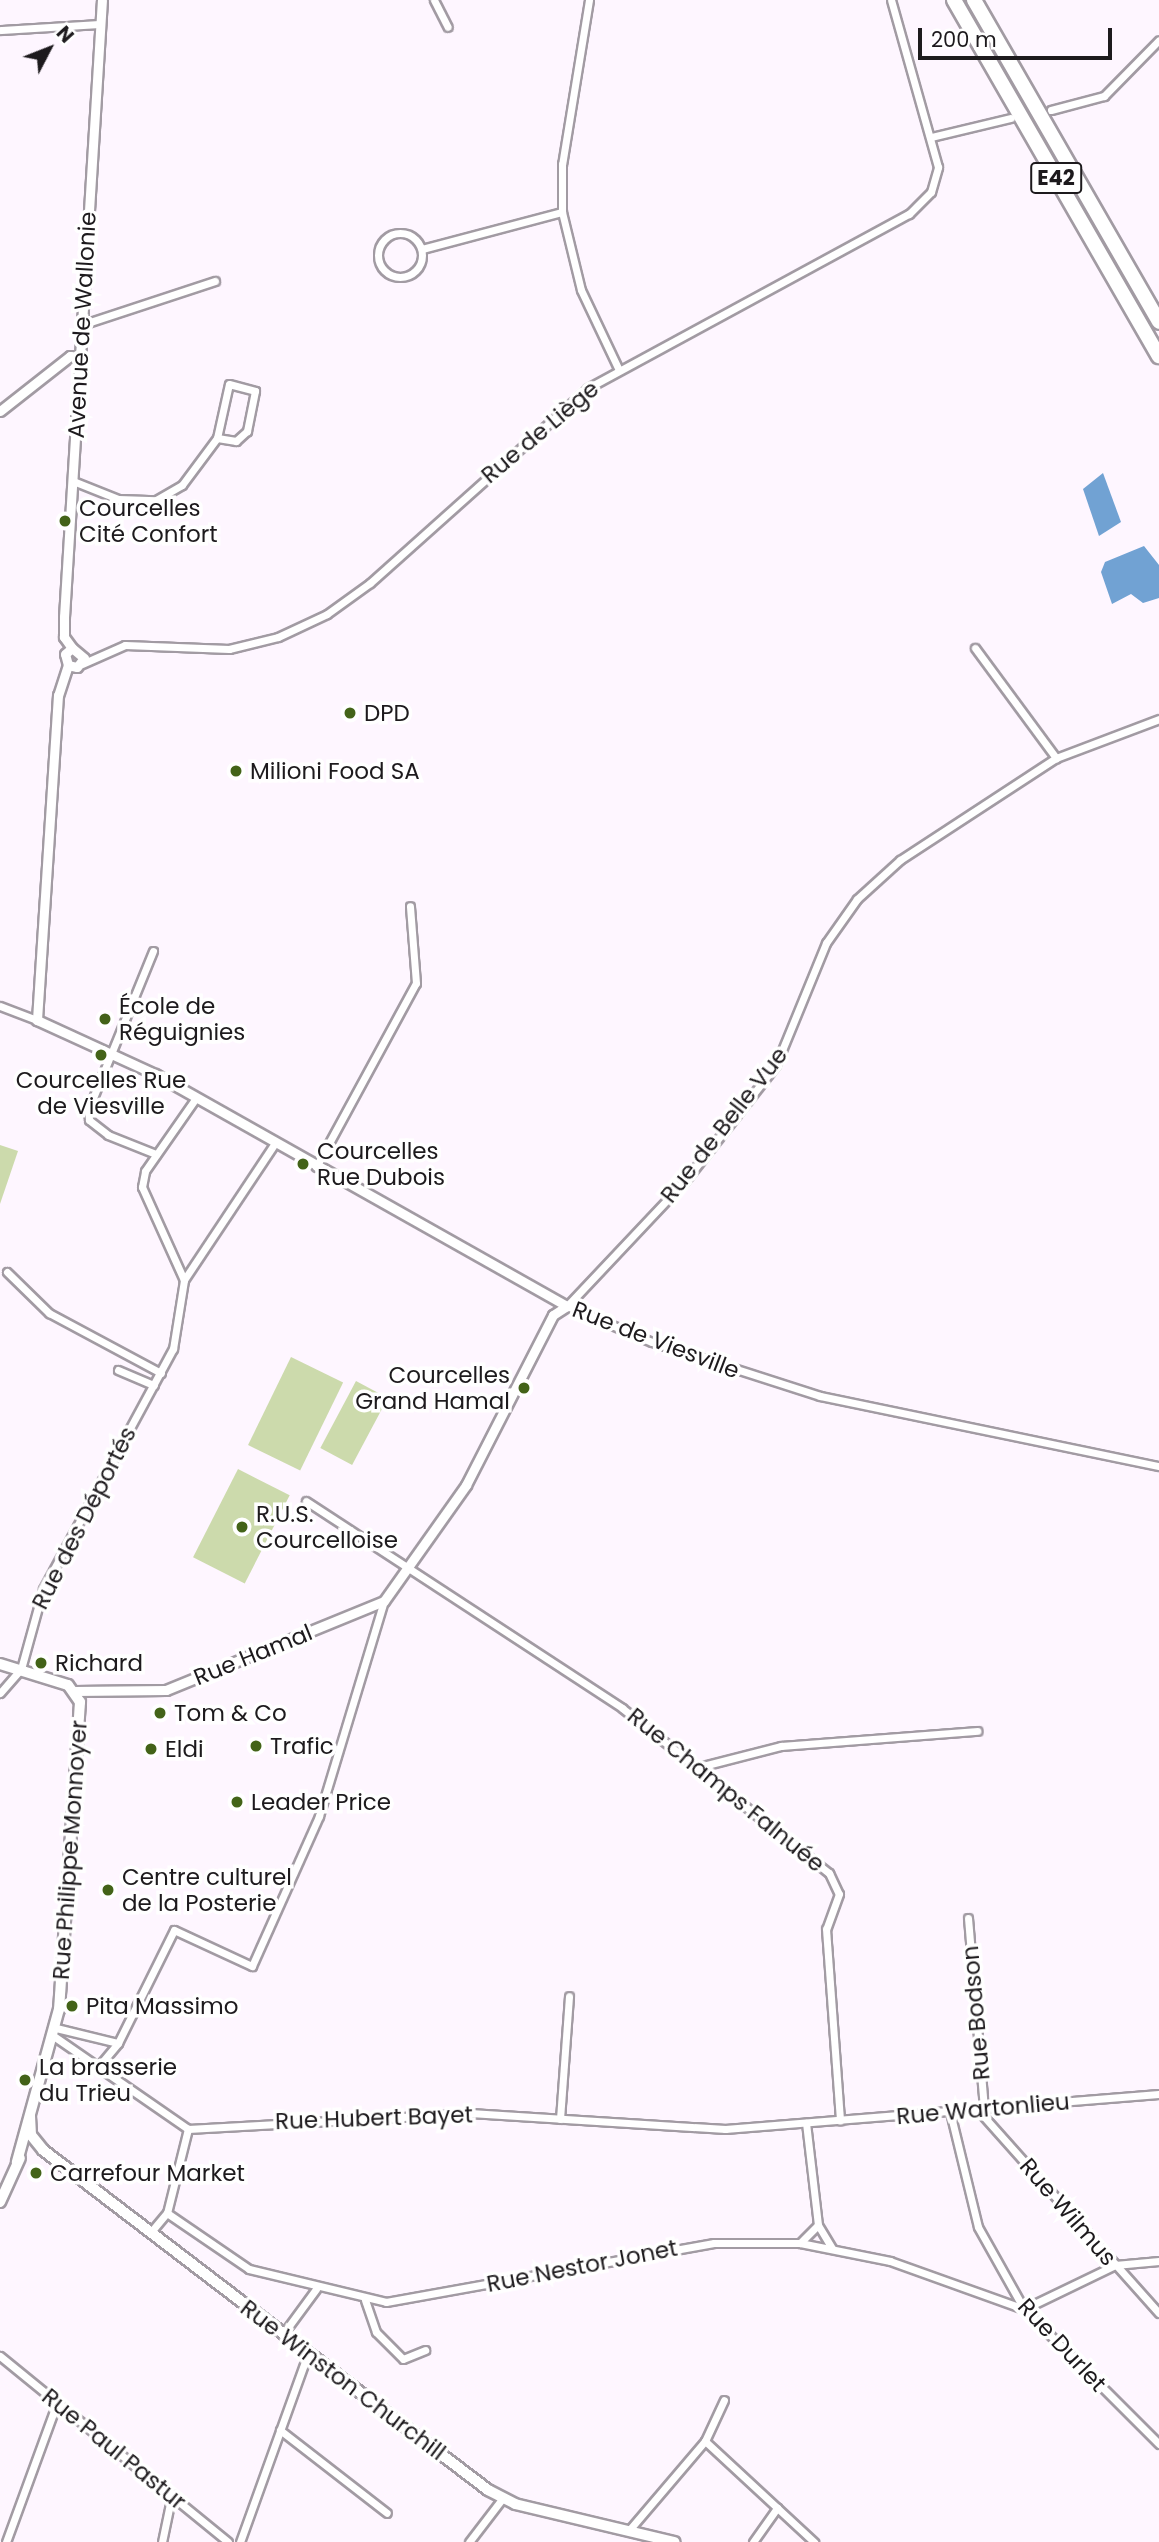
<!DOCTYPE html>
<meta charset="utf-8">
<style>
body{margin:0}
#map{position:relative;width:1159px;height:2542px;overflow:hidden;background:#fef6ff;font-family:Poppins,sans-serif}
div>[style]{position:absolute}
.green>*{inset:0;background:#ccdaac;transform-origin:0 0}
.water>*{inset:0;background:#71a2d3}
.roads{filter:drop-shadow(2px 0 #a29ba3) drop-shadow(-2px 0 #a29ba3) drop-shadow(0 2px #a29ba3) drop-shadow(0 -2px #a29ba3)}
.minor>*{height:7px;margin:-3.5px;padding:0 3.5px;transform-origin:3.5px;border-radius:3.5px;background:#fff}
.minor>.ring{margin:-3.5px;padding:0;box-sizing:content-box;background:none;border:7px solid #fff;border-radius:50%}
.tertiary>*{height:9px;margin:-4.5px;padding:0 4.5px;transform-origin:4.5px;border-radius:4.5px;background:#fff}
.secondary>*{height:10px;margin:-5px;padding:0 5px;transform-origin:5px;border-radius:5px;background:#fff}
.motorway>*{height:14px;margin:-7px;padding:0 7px;transform-origin:7px;border-radius:7px;background:#fff}
.dots>*{width:19px;height:19px;translate:-50% -50%;box-sizing:border-box;border:4px solid #fff;border-radius:50%}
span{translate:-50% -50%;white-space:nowrap;text-align:center;line-height:1.15;-webkit-text-stroke:7px #fff;paint-order:stroke}
.shield-label span{padding:2px 5px;background:#fff;border:2px solid;border-radius:5px;-webkit-text-stroke-width:0}
.shield-label{font-size:21px;color:#1d1a1d;font-weight:700}
.street-label{font-size:23px;color:#1d1a1d}
.poi-label{font-size:23px;color:#1d1a1d}
.left{translate:0 -50%;text-align:left}
.right{translate:-100% -50%;text-align:right}
.north{position:absolute;left:14px;top:14px;width:70px;height:70px;-webkit-text-stroke:5px #fff;paint-order:stroke;rotate:48deg;font-size:19px;font-weight:700;line-height:28px;text-align:center;color:#1d1a1d}
.north::after{content:'';display:block;margin:auto;width:24px;height:32px;background:#1d1a1d;clip-path:polygon(50% 0,100% 100%,50% 72%,0 100%)}
.scale{position:absolute;left:918px;top:28px;width:194px;height:32px;box-sizing:border-box;border:4px solid #1d1a1d;border-top:0;padding-left:9px;font-size:21px;line-height:24px;white-space:nowrap;color:#1d1a1d;-webkit-text-stroke:5px #fff;paint-order:stroke}
</style>
<div id="map">
<div class="green">
<i style="clip-path:polygon(0 1145px,18px 1151px,0 1204px)"></i>
<i style="left:291px;top:1357px;width:58px;height:98px;rotate:26deg"></i>
<i style="left:356px;top:1381px;width:36px;height:76px;rotate:28deg"></i>
<i style="left:238px;top:1469px;width:58px;height:99px;rotate:27deg"></i>
</div>
<div class="water">
<i style="clip-path:polygon(1103px 473px,1121px 522px,1099px 536px,1083px 489px)"></i>
<i style="clip-path:polygon(1144px 546px,1159px 565px,1159px 598px,1143px 603px,1131px 594px,1112px 604px,1101px 572px,1105px 562px)"></i>
</div>
<div class="roads">
<div class="minor">
<i style="left:434px;top:0;width:30px;rotate:63deg"></i>
<i style="left:589px;top:0;width:166px;rotate:99.3deg"></i>
<i style="left:562px;top:164px;width:48px;rotate:90deg"></i>
<i style="left:562px;top:212px;width:80px;rotate:76.3deg"></i>
<i style="left:581px;top:290px;width:86px;rotate:64.6deg"></i>
<i style="left:0;top:30px;width:100px;rotate:-3.4deg"></i>
<i style="left:1051px;top:110px;width:55px;rotate:-14.8deg"></i>
<i style="left:1104px;top:96px;width:78px;rotate:-45.5deg"></i>
<i style="left:931px;top:137px;width:82px;rotate:-13.4deg"></i>
<i class="ring" style="left:378px;top:233px;width:37px;height:37px"></i>
<i style="left:422px;top:249px;width:145px;rotate:-14.8deg"></i>
<i style="left:81px;top:325px;width:141px;rotate:-18.2deg"></i>
<i style="left:229px;top:384px;width:27px;rotate:15deg"></i>
<i style="left:255px;top:391px;width:41px;rotate:101.3deg"></i>
<i style="left:247px;top:431px;width:15px;rotate:138deg"></i>
<i style="left:236px;top:441px;width:19px;rotate:-171deg"></i>
<i style="left:217px;top:438px;width:55px;rotate:-77.5deg"></i>
<i style="left:73px;top:481px;width:48px;rotate:21.8deg"></i>
<i style="left:118px;top:499px;width:38px;rotate:2deg"></i>
<i style="left:156px;top:500px;width:30px;rotate:-30deg"></i>
<i style="left:182px;top:485px;width:59px;rotate:-53.3deg"></i>
<i style="left:975px;top:648px;width:137px;rotate:53.6deg"></i>
<i style="left:82px;top:664px;width:47px;rotate:-23.8deg"></i>
<i style="left:125px;top:645px;width:104px;rotate:2.2deg"></i>
<i style="left:229px;top:649px;width:50px;rotate:-13.8deg"></i>
<i style="left:278px;top:637px;width:54px;rotate:-25.1deg"></i>
<i style="left:327px;top:614px;width:53px;rotate:-35.8deg"></i>
<i style="left:370px;top:583px;width:292px;rotate:-41.8deg"></i>
<i style="left:588px;top:388px;width:365px;rotate:-28.5deg"></i>
<i style="left:909px;top:214px;width:31px;rotate:-45deg"></i>
<i style="left:931px;top:192px;width:26px;rotate:-74deg"></i>
<i style="left:938px;top:167px;width:173px;rotate:-105.7deg"></i>
<i style="left:153px;top:951px;width:172px;rotate:112.2deg"></i>
<i style="left:88px;top:1110px;width:10px;rotate:84deg"></i>
<i style="left:89px;top:1120px;width:24px;rotate:38deg"></i>
<i style="left:108px;top:1135px;width:52px;rotate:21.6deg"></i>
<i style="left:0;top:1006px;width:40px;rotate:21deg"></i>
<i style="left:316px;top:1167px;width:209px;rotate:-61.5deg"></i>
<i style="left:416px;top:983px;width:77px;rotate:-94.5deg"></i>
<i style="left:7px;top:1272px;width:59px;rotate:44.3deg"></i>
<i style="left:49px;top:1313px;width:127px;rotate:28.2deg"></i>
<i style="left:184px;top:1280px;width:164px;rotate:-56.4deg"></i>
<i style="left:567px;top:1306px;width:172px;rotate:-46.7deg"></i>
<i style="left:685px;top:1181px;width:147px;rotate:-51.9deg"></i>
<i style="left:776px;top:1065px;width:132px;rotate:-67.7deg"></i>
<i style="left:826px;top:943px;width:54px;rotate:-54.8deg"></i>
<i style="left:857px;top:899px;width:58px;rotate:-42.2deg"></i>
<i style="left:900px;top:860px;width:186px;rotate:-33.2deg"></i>
<i style="left:1056px;top:758px;width:110px;rotate:-20.7deg"></i>
<i style="left:567px;top:1306px;width:92px;rotate:23deg"></i>
<i style="left:652px;top:1342px;width:176px;rotate:17.8deg"></i>
<i style="left:820px;top:1396px;width:346px;rotate:11.7deg"></i>
<i style="left:118px;top:1370px;width:39px;rotate:23deg"></i>
<i style="left:306px;top:1501px;width:378px;rotate:33.2deg"></i>
<i style="left:622px;top:1708px;width:265px;rotate:38.6deg"></i>
<i style="left:829px;top:1873px;width:23px;rotate:65deg"></i>
<i style="left:839px;top:1894px;width:37px;rotate:110deg"></i>
<i style="left:826px;top:1929px;width:192px;rotate:85.8deg"></i>
<i style="left:0;top:1693px;width:32px;rotate:-49deg"></i>
<i style="left:21px;top:1669px;width:83px;rotate:-74.6deg"></i>
<i style="left:43px;top:1589px;width:273px;rotate:-61.6deg"></i>
<i style="left:173px;top:1349px;width:70px;rotate:-80.9deg"></i>
<i style="left:184px;top:1280px;width:102px;rotate:-114.3deg"></i>
<i style="left:142px;top:1187px;width:16px;rotate:-79deg"></i>
<i style="left:145px;top:1171px;width:89px;rotate:-55.1deg"></i>
<i style="left:699px;top:1767px;width:85px;rotate:-14.4deg"></i>
<i style="left:781px;top:1746px;width:197px;rotate:-4.4deg"></i>
<i style="left:968px;top:1918px;width:192px;rotate:85.2deg"></i>
<i style="left:56px;top:2028px;width:64px;rotate:13.6deg"></i>
<i style="left:55px;top:2037px;width:162px;rotate:34.7deg"></i>
<i style="left:98px;top:2067px;width:31px;rotate:-50deg"></i>
<i style="left:118px;top:2043px;width:126px;rotate:-63.6deg"></i>
<i style="left:174px;top:1930px;width:86px;rotate:24.8deg"></i>
<i style="left:252px;top:1966px;width:164px;rotate:-65.9deg"></i>
<i style="left:319px;top:1816px;width:225px;rotate:-73.2deg"></i>
<i style="left:978px;top:2110px;width:272px;rotate:48.3deg"></i>
<i style="left:950px;top:2112px;width:118px;rotate:76.3deg"></i>
<i style="left:978px;top:2227px;width:94px;rotate:60.7deg"></i>
<i style="left:1024px;top:2309px;width:191px;rotate:45deg"></i>
<i style="left:560px;top:2119px;width:123px;rotate:-85.8deg"></i>
<i style="left:188px;top:2129px;width:282px;rotate:-3.2deg"></i>
<i style="left:470px;top:2113px;width:256px;rotate:3.6deg"></i>
<i style="left:725px;top:2129px;width:435px;rotate:-4.6deg"></i>
<i style="left:167px;top:2213px;width:99px;rotate:34.3deg"></i>
<i style="left:249px;top:2269px;width:141px;rotate:13.5deg"></i>
<i style="left:386px;top:2302px;width:333px;rotate:-10.2deg"></i>
<i style="left:714px;top:2243px;width:86px"></i>
<i style="left:800px;top:2243px;width:92px;rotate:11.3deg"></i>
<i style="left:890px;top:2261px;width:142px;rotate:19.7deg"></i>
<i style="left:1024px;top:2309px;width:101px;rotate:-25.8deg"></i>
<i style="left:1115px;top:2265px;width:44px;rotate:-5.2deg"></i>
<i style="left:818px;top:2225px;width:27px;rotate:59deg"></i>
<i style="left:150px;top:2233px;width:26px;rotate:-50deg"></i>
<i style="left:167px;top:2213px;width:87px;rotate:-76deg"></i>
<i style="left:800px;top:2243px;width:25px;rotate:-45deg"></i>
<i style="left:818px;top:2225px;width:103px;rotate:-96.7deg"></i>
<i style="left:365px;top:2300px;width:34px;rotate:71deg"></i>
<i style="left:376px;top:2332px;width:38px;rotate:45deg"></i>
<i style="left:403px;top:2359px;width:24px;rotate:-22deg"></i>
<i style="left:283px;top:2334px;width:56px;rotate:-53.7deg"></i>
<i style="left:0;top:2356px;width:294px;rotate:39.2deg"></i>
<i style="left:280px;top:2430px;width:135px;rotate:37.8deg"></i>
<i style="left:705px;top:2441px;width:149px;rotate:42.8deg"></i>
<i style="left:630px;top:2529px;width:116px;rotate:-49.6deg"></i>
<i style="left:705px;top:2441px;width:45px;rotate:-65.1deg"></i>
<i style="left:6px;top:2542px;width:148px;rotate:-69.9deg"></i>
<i style="left:162px;top:2542px;width:49px;rotate:-78.2deg"></i>
<i style="left:240px;top:2542px;width:201px;rotate:-70.2deg"></i>
<i style="left:469px;top:2542px;width:54px;rotate:-52.5deg"></i>
<i style="left:753px;top:2542px;width:42px;rotate:-54.8deg"></i>
</div>
<div class="tertiary">
<i style="left:0;top:411px;width:89px;rotate:-38.2deg"></i>
<i style="left:70px;top:356px;width:10px;rotate:6deg"></i>
<i style="left:72px;top:648px;width:14px;rotate:-126deg"></i>
<i style="left:64px;top:637px;width:20px;rotate:-90deg"></i>
<i style="left:64px;top:617px;width:618px;rotate:-86.48deg"></i>
<i style="left:68px;top:665px;width:32px;rotate:108deg"></i>
<i style="left:58px;top:695px;width:326px;rotate:93.7deg"></i>
<i style="left:37px;top:1020px;width:130px;rotate:24.6deg"></i>
<i style="left:155px;top:1074px;width:473px;rotate:29.4deg"></i>
<i style="left:68px;top:665px;width:9px;rotate:13deg"></i>
<i style="left:77px;top:667px;width:11px;rotate:-52deg"></i>
<i style="left:84px;top:658px;width:16px;rotate:-140deg"></i>
<i style="left:68px;top:665px;width:11px;rotate:-105deg"></i>
<i style="left:65px;top:654px;width:9px;rotate:-41deg"></i>
<i style="left:75px;top:1691px;width:91px;rotate:-0.6deg"></i>
<i style="left:166px;top:1690px;width:235px;rotate:-22.2deg"></i>
<i style="left:384px;top:1601px;width:142px;rotate:-54.7deg"></i>
<i style="left:466px;top:1485px;width:191px;rotate:-62.9deg"></i>
<i style="left:553px;top:1315px;width:17px;rotate:-33deg"></i>
</div>
<div class="secondary">
<i style="left:0;top:1664px;width:71px;rotate:17.2deg"></i>
<i style="left:68px;top:1685px;width:21px;rotate:55deg"></i>
<i style="left:80px;top:1702px;width:308px;rotate:93.9deg"></i>
<i style="left:59px;top:2009px;width:159px;rotate:105.4deg"></i>
<i style="left:30px;top:2116px;width:19px;rotate:87deg"></i>
<i style="left:31px;top:2135px;width:19px;rotate:51deg"></i>
<i style="left:43px;top:2150px;width:560px;rotate:37.38deg"></i>
<i style="left:488px;top:2490px;width:30px;rotate:27deg"></i>
<i style="left:515px;top:2504px;width:164px;rotate:13.4deg"></i>
<i style="left:0;top:2202px;width:48px;rotate:-65.6deg"></i>
</div>
<div class="motorway">
<i style="left:954px;top:0;width:411px;rotate:60.1deg"></i>
<i style="left:974px;top:0;width:371px;rotate:60.1deg"></i>
</div>
</div>
<div class="dots">
<i style="left:65px;top:521px;background:#436318"></i>
<i style="left:350px;top:713px;background:#436318"></i>
<i style="left:236px;top:771px;background:#436318"></i>
<i style="left:105px;top:1019px;background:#436318"></i>
<i style="left:101px;top:1055px;background:#436318"></i>
<i style="left:303px;top:1164px;background:#436318"></i>
<i style="left:524px;top:1388px;background:#436318"></i>
<i style="left:242px;top:1527px;background:#436318"></i>
<i style="left:41px;top:1663px;background:#436318"></i>
<i style="left:160px;top:1713px;background:#436318"></i>
<i style="left:256px;top:1746px;background:#436318"></i>
<i style="left:151px;top:1749px;background:#436318"></i>
<i style="left:237px;top:1802px;background:#436318"></i>
<i style="left:108px;top:1890px;background:#436318"></i>
<i style="left:72px;top:2006px;background:#436318"></i>
<i style="left:25px;top:2080px;background:#436318"></i>
<i style="left:36px;top:2173px;background:#436318"></i>
</div>
<div class="shield-label">
<span style="left:1056px;top:178px">E42</span>
</div>
<div class="street-label">
<span style="left:82px;top:325px;rotate:-87deg">Avenue de Wallonie</span>
<span style="left:540px;top:432px;rotate:-40deg">Rue de Liège</span>
<span style="left:724px;top:1125px;rotate:-52deg">Rue de Belle Vue</span>
<span style="left:656px;top:1340px;rotate:21deg">Rue de Viesville</span>
<span style="left:84px;top:1518px;rotate:-63deg">Rue des Déportés</span>
<span style="left:253px;top:1655px;rotate:-22deg">Rue Hamal</span>
<span style="left:726px;top:1790px;rotate:39deg">Rue Champs Falnuée</span>
<span style="left:70px;top:1850px;rotate:-86deg">Rue Philippe Monnoyer</span>
<span style="left:976px;top:2013px;rotate:-95deg">Rue Bodson</span>
<span style="left:983px;top:2109px;rotate:-5deg">Rue Wartonlieu</span>
<span style="left:374px;top:2118px;rotate:-2deg">Rue Hubert Bayet</span>
<span style="left:1068px;top:2212px;rotate:49deg">Rue Wilmus</span>
<span style="left:582px;top:2266px;rotate:-11deg">Rue Nestor Jonet</span>
<span style="left:1062px;top:2345px;rotate:47deg">Rue Durlet</span>
<span style="left:343px;top:2380px;rotate:37deg">Rue Winston Churchill</span>
<span style="left:114px;top:2449px;rotate:39deg">Rue Paul Pastur</span>
</div>
<div class="poi-label">
<span class="left" style="left:79px;top:521px">Courcelles<br>Cité Confort</span>
<span class="left" style="left:364px;top:713px">DPD</span>
<span class="left" style="left:250px;top:771px">Milioni Food SA</span>
<span class="left" style="left:119px;top:1019px">École de<br>Réguignies</span>
<span style="left:101px;top:1093px">Courcelles Rue<br>de Viesville</span>
<span class="left" style="left:317px;top:1164px">Courcelles<br>Rue Dubois</span>
<span class="right" style="left:510px;top:1388px">Courcelles<br>Grand Hamal</span>
<span class="left" style="left:256px;top:1527px">R.U.S.<br>Courcelloise</span>
<span class="left" style="left:55px;top:1663px">Richard</span>
<span class="left" style="left:174px;top:1713px">Tom &amp; Co</span>
<span class="left" style="left:270px;top:1746px">Trafic</span>
<span class="left" style="left:165px;top:1749px">Eldi</span>
<span class="left" style="left:251px;top:1802px">Leader Price</span>
<span class="left" style="left:122px;top:1890px">Centre culturel<br>de la Posterie</span>
<span class="left" style="left:86px;top:2006px">Pita Massimo</span>
<span class="left" style="left:39px;top:2080px">La brasserie<br>du Trieu</span>
<span class="left" style="left:50px;top:2173px">Carrefour Market</span>
</div>
<div class="north">N</div>
<div class="scale">200 m</div>
</div>
